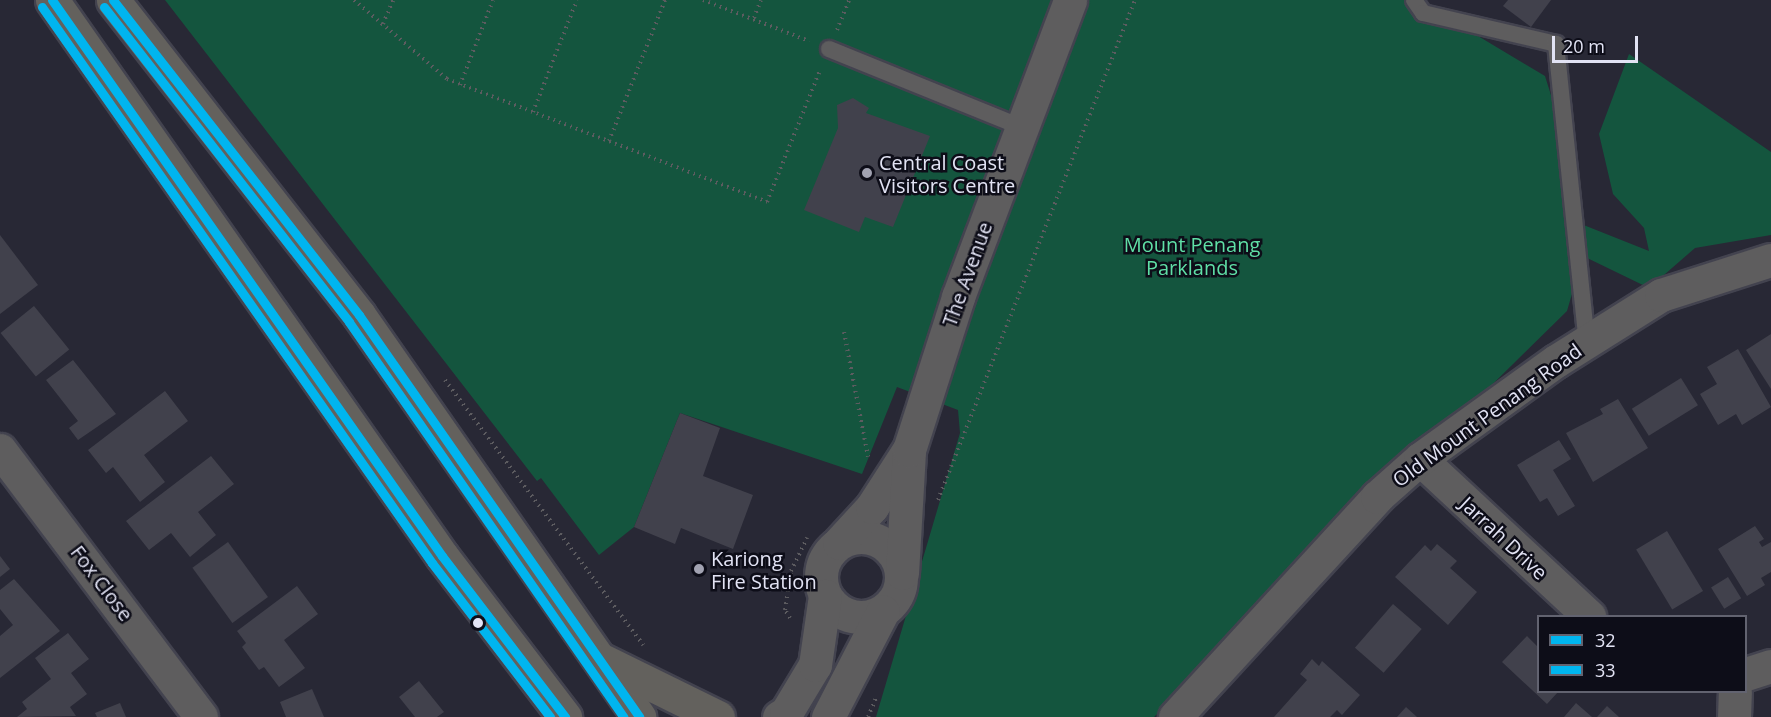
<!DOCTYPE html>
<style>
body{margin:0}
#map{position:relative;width:1771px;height:717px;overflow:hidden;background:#282835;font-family:"Open Sans",sans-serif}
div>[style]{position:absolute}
.green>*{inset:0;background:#14553e}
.building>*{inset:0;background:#41414c;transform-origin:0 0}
.path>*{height:4px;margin-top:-2px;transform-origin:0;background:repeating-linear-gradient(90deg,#5d5c60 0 1.5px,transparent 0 6px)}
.roads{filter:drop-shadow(2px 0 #43434f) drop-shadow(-2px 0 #43434f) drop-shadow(0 2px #43434f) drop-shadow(0 -2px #43434f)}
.service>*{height:16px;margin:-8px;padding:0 8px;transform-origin:8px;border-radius:8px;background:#5e5d5e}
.minor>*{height:33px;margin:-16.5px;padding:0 16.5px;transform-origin:16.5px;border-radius:16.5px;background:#5e5d5e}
.minor>.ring{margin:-16.5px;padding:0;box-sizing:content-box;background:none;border:33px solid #5e5d5e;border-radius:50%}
.trunk>*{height:33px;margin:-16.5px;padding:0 16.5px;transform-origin:16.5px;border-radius:16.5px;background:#63615d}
.bus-1>*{height:9px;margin:-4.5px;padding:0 4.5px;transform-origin:4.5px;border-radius:4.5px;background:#00b5ef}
.bus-2>*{height:9px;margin:-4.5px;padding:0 4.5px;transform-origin:4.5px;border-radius:4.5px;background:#00b5ef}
.dots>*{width:16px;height:16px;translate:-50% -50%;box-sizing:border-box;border:3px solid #0d0d18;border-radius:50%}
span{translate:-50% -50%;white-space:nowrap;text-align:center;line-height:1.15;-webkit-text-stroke:5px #0d0d18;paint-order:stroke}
.poi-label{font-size:20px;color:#e2e3f4}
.left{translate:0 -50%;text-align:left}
.park-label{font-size:20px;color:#5fdfa6}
.street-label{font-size:20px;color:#e2e3f4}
.legend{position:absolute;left:1537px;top:615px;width:210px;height:78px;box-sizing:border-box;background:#0d0d18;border:2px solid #626370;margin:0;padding:8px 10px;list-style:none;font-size:18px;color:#e2e3f4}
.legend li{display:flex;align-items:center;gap:12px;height:30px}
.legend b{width:30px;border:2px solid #626370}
.scale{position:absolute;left:1552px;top:36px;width:86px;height:27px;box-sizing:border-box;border:3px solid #e2e3f4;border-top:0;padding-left:8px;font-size:18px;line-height:21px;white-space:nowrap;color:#e2e3f4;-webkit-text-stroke:4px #0d0d18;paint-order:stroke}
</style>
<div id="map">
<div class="green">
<i style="clip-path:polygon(165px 0,1418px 0,1545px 76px,1571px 159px,1571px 220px,1649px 251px,1644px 228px,1613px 194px,1599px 134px,1629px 54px,1771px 152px,1771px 235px,1695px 248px,1649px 288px,1583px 256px,1567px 311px,1154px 717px,876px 717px,960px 433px,958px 410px,897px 387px,862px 474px,680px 413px,634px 527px,599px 555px,541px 478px,537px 481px)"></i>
</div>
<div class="building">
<i style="clip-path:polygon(1508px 0,1551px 0,1531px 27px,1503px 6px)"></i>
<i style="clip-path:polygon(853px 98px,869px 108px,866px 113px,930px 136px,893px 227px,865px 217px,859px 232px,804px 210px,838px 128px,837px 105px)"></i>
<i style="clip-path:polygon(0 235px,38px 285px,0 314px)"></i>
<i style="left:34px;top:306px;width:56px;height:43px;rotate:51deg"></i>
<i style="clip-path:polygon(1771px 334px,1771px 389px,1746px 350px)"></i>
<i style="clip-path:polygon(1738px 349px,1771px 407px,1742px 425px,1736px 414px,1718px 425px,1700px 394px,1717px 384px,1707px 367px)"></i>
<i style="clip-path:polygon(73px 360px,116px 414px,78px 440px,69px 428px,78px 421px,46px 380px)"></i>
<i style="left:1681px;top:378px;width:32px;height:58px;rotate:58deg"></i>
<i style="clip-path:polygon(165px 391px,188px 421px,144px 455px,165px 482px,140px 502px,113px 467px,106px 473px,88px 450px)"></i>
<i style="clip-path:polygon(1618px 399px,1648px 448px,1593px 482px,1566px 433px,1603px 414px,1600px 409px)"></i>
<i style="clip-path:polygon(680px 413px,720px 428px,703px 476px,753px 495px,733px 549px,681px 528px,675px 544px,634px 527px)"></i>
<i style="clip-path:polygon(1559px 440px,1571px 459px,1553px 470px,1575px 506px,1558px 516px,1547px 498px,1540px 502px,1517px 465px)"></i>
<i style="clip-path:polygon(211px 456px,234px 484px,198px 512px,216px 535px,190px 557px,171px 533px,149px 550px,126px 521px)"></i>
<i style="clip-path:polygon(1755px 526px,1764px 539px,1759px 542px,1762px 547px,1771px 542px,1771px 572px,1761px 578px,1765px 585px,1747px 596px,1718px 549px)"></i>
<i style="left:1667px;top:531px;width:70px;height:36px;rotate:59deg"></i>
<i style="left:228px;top:542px;width:68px;height:44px;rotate:54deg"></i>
<i style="clip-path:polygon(1437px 544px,1457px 561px,1450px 568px,1477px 592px,1448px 625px,1395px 577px,1425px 545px,1431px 551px)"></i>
<i style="clip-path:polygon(0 556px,10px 569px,0 577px)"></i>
<i style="left:1728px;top:577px;width:25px;height:20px;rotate:58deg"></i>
<i style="clip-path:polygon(14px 579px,60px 631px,0 678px,0 636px,13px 625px,0 609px,0 590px)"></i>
<i style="clip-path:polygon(297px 586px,318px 614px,284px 640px,305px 668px,279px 687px,264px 667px,259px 670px,242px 647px,246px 643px,237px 631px)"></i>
<i style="left:1393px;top:604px;width:38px;height:58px;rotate:41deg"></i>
<i style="clip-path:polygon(68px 633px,89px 659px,71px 673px,87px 694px,70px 707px,76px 716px,17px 717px,27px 709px,22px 702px,51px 679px,35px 658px)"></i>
<i style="clip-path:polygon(1527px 636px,1538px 647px,1538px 692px,1558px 692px,1547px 704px,1502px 662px)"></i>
<i style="clip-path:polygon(1312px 659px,1319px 666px,1322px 661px,1360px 695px,1342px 715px,1337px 710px,1330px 717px,1274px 717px,1307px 680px,1300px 674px)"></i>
<i style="clip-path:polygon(419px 681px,444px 712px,437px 717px,415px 717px,399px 697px)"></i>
<i style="clip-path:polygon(312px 689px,324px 717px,286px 717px,280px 702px)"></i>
<i style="clip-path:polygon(120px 703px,126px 717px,97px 717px,95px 713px)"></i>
<i style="clip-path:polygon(1576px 703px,1592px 717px,1564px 717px)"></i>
<i style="clip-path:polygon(1607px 706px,1619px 717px,1597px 717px)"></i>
<i style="clip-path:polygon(1406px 707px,1417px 717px,1397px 717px)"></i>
</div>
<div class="path">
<i style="left:354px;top:0;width:122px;rotate:40.3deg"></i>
<i style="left:447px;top:79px;width:343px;rotate:21deg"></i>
<i style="left:767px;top:202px;width:142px;rotate:-68.1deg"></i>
<i style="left:703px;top:0;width:114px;rotate:21.1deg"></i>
<i style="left:754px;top:18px;width:19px;rotate:-69deg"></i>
<i style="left:383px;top:24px;width:26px;rotate:-67deg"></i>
<i style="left:837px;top:30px;width:32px;rotate:-68deg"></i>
<i style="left:460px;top:85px;width:91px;rotate:-68.8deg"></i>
<i style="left:533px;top:112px;width:120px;rotate:-68.6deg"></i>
<i style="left:609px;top:141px;width:152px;rotate:-68.3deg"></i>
<i style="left:844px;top:332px;width:127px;rotate:79.1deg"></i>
<i style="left:445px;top:380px;width:331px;rotate:53.2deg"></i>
<i style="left:938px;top:500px;width:537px;rotate:-68.5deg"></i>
<i style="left:790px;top:618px;width:9px;rotate:-122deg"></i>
<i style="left:785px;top:610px;width:39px;rotate:-81deg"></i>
<i style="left:791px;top:571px;width:37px;rotate:-64deg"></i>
<i style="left:868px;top:717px;width:23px;rotate:-67deg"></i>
</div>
<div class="roads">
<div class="service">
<i style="left:1414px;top:0;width:16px;rotate:55deg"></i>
<i style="left:1423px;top:13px;width:137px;rotate:13.1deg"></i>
<i style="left:1556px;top:44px;width:300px;rotate:84.1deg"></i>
<i style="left:829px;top:49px;width:207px;rotate:22.1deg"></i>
</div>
<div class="minor">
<i style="left:0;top:450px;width:334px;rotate:53deg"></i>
<i style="left:1420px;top:459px;width:231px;rotate:42.9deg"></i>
<i class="ring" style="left:821px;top:537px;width:47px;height:47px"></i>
<i style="left:839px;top:543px;width:49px;rotate:-47.5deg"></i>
<i style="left:872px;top:507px;width:67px;rotate:-57.3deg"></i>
<i style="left:902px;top:573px;width:123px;rotate:-86.7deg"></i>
<i style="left:909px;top:450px;width:161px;rotate:-72.2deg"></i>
<i style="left:958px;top:297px;width:317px;rotate:-69.3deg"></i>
<i style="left:1746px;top:674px;width:26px;rotate:-18deg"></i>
<i style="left:779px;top:717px;width:8px;rotate:-30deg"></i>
<i style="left:786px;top:713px;width:56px;rotate:-58.9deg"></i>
<i style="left:815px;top:665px;width:70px;rotate:-81.8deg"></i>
<i style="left:828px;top:717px;width:119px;rotate:-62.6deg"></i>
<i style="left:1175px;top:717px;width:299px;rotate:-47.4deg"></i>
<i style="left:1377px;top:497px;width:57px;rotate:-41.5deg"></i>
<i style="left:1420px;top:459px;width:168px;rotate:-35.8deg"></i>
<i style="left:1556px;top:361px;width:124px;rotate:-32.2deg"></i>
<i style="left:1661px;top:295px;width:115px;rotate:-17.7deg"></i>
<i style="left:1734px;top:717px;width:25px;rotate:-88deg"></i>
</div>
<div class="trunk">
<i style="left:52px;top:0;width:679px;rotate:54.95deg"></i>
<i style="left:442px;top:556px;width:203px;rotate:52.6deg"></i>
<i style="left:113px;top:0;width:400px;rotate:52deg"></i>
<i style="left:359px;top:315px;width:490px;rotate:55.1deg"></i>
<i style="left:604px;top:661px;width:127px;rotate:26.2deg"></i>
</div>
</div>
<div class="bus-1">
<i style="left:52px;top:0;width:679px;rotate:54.95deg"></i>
<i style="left:442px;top:556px;width:203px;rotate:52.6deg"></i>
<i style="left:113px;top:0;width:400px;rotate:52deg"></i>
<i style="left:359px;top:315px;width:490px;rotate:55.1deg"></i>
</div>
<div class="bus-2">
<i style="left:42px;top:7px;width:679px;rotate:54.95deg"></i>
<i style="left:432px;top:563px;width:194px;rotate:52.5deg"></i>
<i style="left:104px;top:7px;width:399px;rotate:52.1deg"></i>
<i style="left:349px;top:322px;width:481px;rotate:55.2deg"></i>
</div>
<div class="dots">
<i style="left:867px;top:173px;background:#a1a2b1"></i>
<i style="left:699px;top:569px;background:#a1a2b1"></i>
<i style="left:478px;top:623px;background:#e2e3f4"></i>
</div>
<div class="poi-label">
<span class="left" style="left:879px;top:174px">Central Coast<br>Visitors Centre</span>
<span class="left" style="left:711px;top:570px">Kariong<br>Fire Station</span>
</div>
<div class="park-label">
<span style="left:1192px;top:256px">Mount Penang<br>Parklands</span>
</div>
<div class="street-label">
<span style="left:967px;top:274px;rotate:-70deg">The Avenue</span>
<span style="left:1487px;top:415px;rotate:-36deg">Old Mount Penang Road</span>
<span style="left:1504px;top:538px;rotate:43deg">Jarrah Drive</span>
<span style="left:102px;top:583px;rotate:53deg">Fox Close</span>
</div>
<ul class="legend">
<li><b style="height:8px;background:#00b5ef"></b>32</li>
<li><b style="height:8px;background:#00b5ef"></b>33</li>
</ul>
<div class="scale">20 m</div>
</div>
